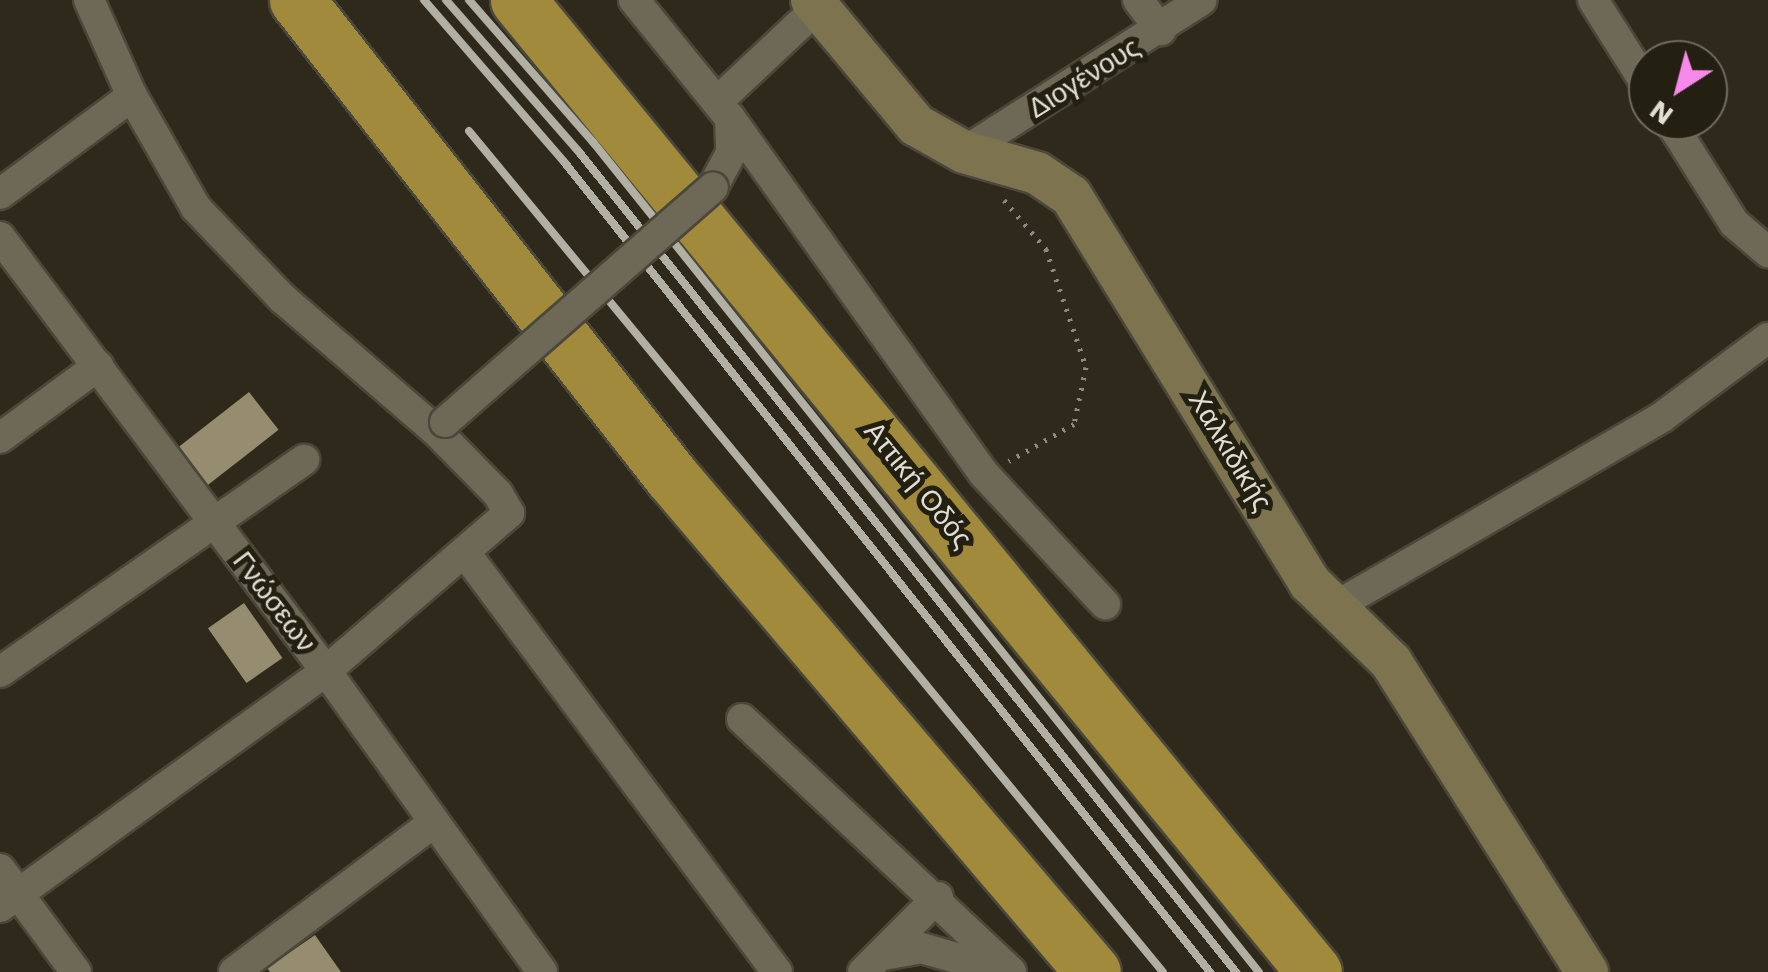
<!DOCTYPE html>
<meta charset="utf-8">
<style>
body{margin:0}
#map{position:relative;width:1768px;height:972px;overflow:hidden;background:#2e291a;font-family:"Work Sans",sans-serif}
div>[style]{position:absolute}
.building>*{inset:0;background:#968d70;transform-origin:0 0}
.path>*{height:5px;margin-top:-2.5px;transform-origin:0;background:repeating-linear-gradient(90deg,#8e8a7e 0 2.5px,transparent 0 10.5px)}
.roads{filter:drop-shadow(2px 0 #4b473a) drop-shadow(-2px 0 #4b473a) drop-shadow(0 2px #4b473a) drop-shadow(0 -2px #4b473a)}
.street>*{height:30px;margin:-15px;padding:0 15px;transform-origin:15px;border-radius:15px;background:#6e6957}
.secondary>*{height:42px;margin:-21px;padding:0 21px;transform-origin:21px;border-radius:21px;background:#7d734f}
.highway>*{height:55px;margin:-27.5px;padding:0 27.5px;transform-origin:27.5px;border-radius:27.5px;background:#a18a3c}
.rail>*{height:8px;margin:-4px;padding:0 4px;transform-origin:4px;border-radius:4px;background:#b2afa4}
.bridges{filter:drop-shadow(2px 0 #4b473a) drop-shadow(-2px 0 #4b473a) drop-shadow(0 2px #4b473a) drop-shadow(0 -2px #4b473a)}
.street-bridge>*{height:30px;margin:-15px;padding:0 15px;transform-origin:15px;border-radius:15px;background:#6e6957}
span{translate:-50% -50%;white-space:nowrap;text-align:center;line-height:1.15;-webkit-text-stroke:10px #242011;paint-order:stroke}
.street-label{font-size:28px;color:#e1ded4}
.north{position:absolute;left:1628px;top:40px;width:100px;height:100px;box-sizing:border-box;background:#242011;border:2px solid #706c5f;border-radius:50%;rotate:216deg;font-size:28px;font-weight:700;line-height:40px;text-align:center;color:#e1ded4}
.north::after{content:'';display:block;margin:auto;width:35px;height:45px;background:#f888eb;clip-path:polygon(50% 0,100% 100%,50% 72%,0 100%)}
</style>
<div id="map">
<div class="building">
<i style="left:249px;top:392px;width:48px;height:102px;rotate:52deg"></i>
<i style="left:244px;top:603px;width:67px;height:44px;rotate:55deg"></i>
<i style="clip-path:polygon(315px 935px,341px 972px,270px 972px,267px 968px)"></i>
</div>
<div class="path">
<i style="left:1004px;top:200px;width:65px;rotate:49.4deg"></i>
<i style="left:1046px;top:249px;width:125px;rotate:71.3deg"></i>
<i style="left:1086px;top:367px;width:58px;rotate:101.9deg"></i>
<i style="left:1074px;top:424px;width:75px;rotate:150.4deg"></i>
</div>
<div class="roads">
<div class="street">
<i style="left:634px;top:0;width:152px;rotate:50.9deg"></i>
<i style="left:730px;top:118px;width:35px;rotate:88deg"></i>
<i style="left:731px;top:153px;width:38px;rotate:118deg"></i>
<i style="left:1138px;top:0;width:38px;rotate:53deg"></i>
<i style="left:1593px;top:0;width:103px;rotate:57.7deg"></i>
<i style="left:718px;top:101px;width:114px;rotate:-43.2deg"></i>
<i style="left:730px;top:118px;width:437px;rotate:54.5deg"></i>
<i style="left:984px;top:474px;width:178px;rotate:47.1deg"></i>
<i style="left:1669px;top:120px;width:122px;rotate:57.7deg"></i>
<i style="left:1734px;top:223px;width:45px;rotate:40.5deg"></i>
<i style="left:964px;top:152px;width:282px;rotate:-32.6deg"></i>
<i style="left:0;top:194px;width:164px;rotate:-36.6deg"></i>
<i style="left:0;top:237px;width:543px;rotate:53.09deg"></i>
<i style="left:326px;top:671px;width:370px;rotate:54.3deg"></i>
<i style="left:0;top:438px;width:122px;rotate:-36.3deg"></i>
<i style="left:466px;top:554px;width:521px;rotate:53.35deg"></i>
<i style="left:1331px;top:609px;width:383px;rotate:-30.1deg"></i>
<i style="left:1662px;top:417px;width:132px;rotate:-36.7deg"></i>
<i style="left:0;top:672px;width:371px;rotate:-34.9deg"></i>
<i style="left:742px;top:719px;width:369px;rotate:43.2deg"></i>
<i style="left:0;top:869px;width:128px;rotate:53.6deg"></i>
<i style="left:0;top:907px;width:402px;rotate:-35.9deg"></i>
<i style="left:326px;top:671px;width:242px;rotate:-40.8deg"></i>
<i style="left:509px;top:513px;width:22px;rotate:-120deg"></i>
<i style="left:498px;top:494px;width:90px;rotate:-134.5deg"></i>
<i style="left:435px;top:430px;width:201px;rotate:-139.2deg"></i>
<i style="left:283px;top:299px;width:126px;rotate:-133.7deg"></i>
<i style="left:196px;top:208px;width:129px;rotate:-119.7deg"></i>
<i style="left:132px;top:96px;width:105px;rotate:-114.1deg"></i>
<i style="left:883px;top:955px;width:39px;rotate:-10deg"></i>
<i style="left:921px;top:948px;width:45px;rotate:15.6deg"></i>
<i style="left:964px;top:960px;width:18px;rotate:41deg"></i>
<i style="left:234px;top:972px;width:249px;rotate:-36.8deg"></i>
<i style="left:863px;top:972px;width:106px;rotate:-45deg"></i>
</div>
<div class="secondary">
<i style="left:812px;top:0;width:163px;rotate:50.2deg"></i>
<i style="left:916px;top:125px;width:55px;rotate:29.4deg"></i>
<i style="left:964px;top:152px;width:76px;rotate:16deg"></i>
<i style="left:1037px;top:173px;width:41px;rotate:34.1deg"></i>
<i style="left:1071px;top:196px;width:455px;rotate:58.3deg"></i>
<i style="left:1310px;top:583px;width:113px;rotate:44.3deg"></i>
<i style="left:1391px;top:662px;width:367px;rotate:57.7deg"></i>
</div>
<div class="highway">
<i style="left:297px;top:0;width:605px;rotate:51.84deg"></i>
<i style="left:671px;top:476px;width:651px;rotate:49.61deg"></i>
<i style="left:518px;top:0;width:1256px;rotate:50.68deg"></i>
</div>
</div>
<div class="rail">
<i style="left:424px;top:0;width:216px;rotate:49.1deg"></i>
<i style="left:565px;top:163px;width:1035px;rotate:51.44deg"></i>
<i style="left:446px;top:0;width:202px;rotate:48.8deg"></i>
<i style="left:579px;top:152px;width:1051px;rotate:51.3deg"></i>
<i style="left:469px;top:0;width:189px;rotate:48.9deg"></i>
<i style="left:593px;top:142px;width:1064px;rotate:51.26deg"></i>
<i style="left:469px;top:131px;width:1090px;rotate:50.47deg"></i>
</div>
<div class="bridges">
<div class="street-bridge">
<i style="left:445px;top:422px;width:356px;rotate:-41.2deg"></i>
</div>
</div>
<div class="street-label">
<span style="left:1084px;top:78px;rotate:-32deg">Διογένους</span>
<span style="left:1230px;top:451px;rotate:59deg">Χαλκιδικής</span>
<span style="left:918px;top:485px;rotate:51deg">Αττική Οδός</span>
<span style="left:274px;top:602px;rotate:53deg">Γνώσεων</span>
</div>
<div class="north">N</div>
</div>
